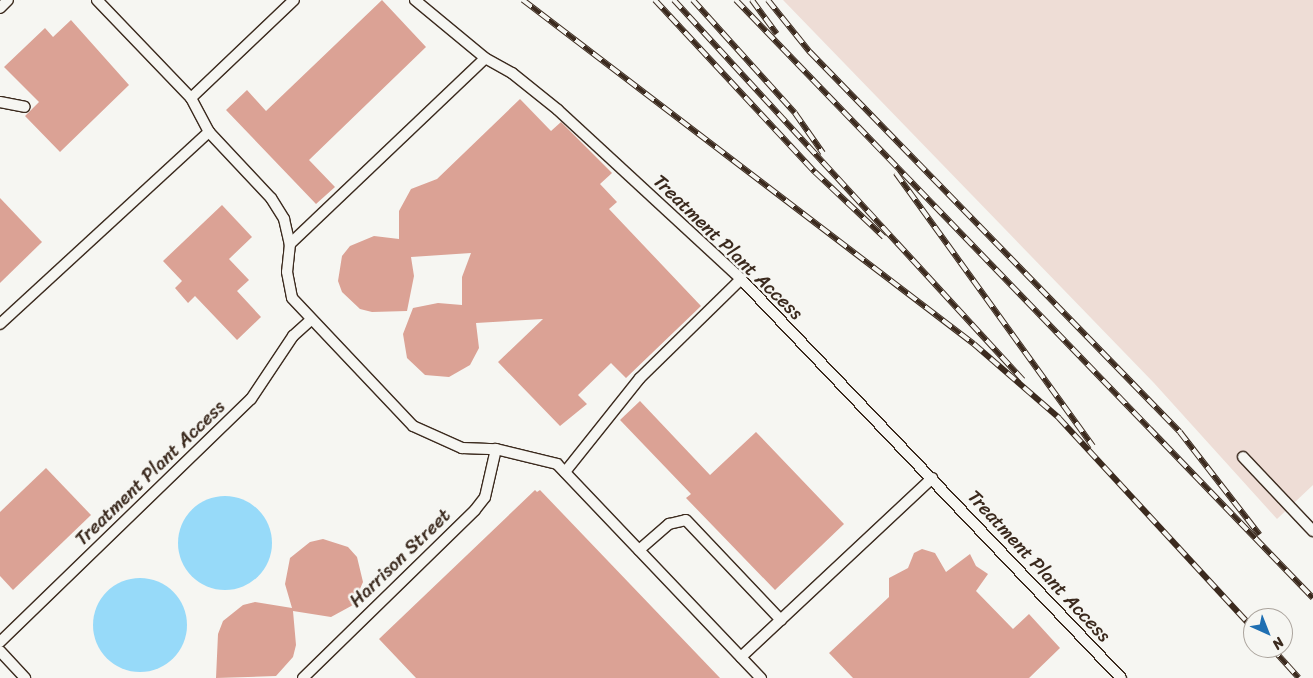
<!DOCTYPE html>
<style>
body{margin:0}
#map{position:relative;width:1313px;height:678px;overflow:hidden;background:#f6f6f2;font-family:Sriracha,sans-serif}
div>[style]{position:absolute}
.built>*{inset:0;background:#eeddd6}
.water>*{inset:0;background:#97daf9}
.round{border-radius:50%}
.building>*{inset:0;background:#dba295}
.roads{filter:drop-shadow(1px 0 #3b2a1e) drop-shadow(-1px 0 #3b2a1e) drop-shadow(0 1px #3b2a1e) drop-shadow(0 -1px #3b2a1e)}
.service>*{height:10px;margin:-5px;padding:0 5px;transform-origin:5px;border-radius:5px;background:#f6f6f2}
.rail>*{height:5.5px;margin-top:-2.75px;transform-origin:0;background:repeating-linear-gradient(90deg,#f6f6f2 0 11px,#3b2a1e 0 22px);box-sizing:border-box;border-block:1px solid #3b2a1e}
span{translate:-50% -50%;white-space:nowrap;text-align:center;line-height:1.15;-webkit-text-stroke:5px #f6f6f2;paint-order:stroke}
.street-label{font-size:19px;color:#3b2a1e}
.north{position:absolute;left:1243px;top:608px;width:50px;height:50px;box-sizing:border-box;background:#f6f6f2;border:1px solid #aba49d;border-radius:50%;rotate:136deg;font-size:14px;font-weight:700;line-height:20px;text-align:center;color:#3b2a1e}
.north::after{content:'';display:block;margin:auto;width:18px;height:22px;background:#1f6fb2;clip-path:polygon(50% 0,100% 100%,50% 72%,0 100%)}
</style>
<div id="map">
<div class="built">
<i style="clip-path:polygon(783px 0,1313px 0,1313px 485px,1277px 519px,1154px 383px)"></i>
</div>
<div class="water">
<i class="round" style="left:178px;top:496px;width:94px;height:94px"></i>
<i class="round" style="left:93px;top:578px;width:94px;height:94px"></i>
</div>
<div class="building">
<i style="clip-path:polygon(382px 0,426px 47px,309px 160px,335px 187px,316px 204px,226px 110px,247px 90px,266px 111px)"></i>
<i style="clip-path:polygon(71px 20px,129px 85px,60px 152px,25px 116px,39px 102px,4px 67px,45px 28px,53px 37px)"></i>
<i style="clip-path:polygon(520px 99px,551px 131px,561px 122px,612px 173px,600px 184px,617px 202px,609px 209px,701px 306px,626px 378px,611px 363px,578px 395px,587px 404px,560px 426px,498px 362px,543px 319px,476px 323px,479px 348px,470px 365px,449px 377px,425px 375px,407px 358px,403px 334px,413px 308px,438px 303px,462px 305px,462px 277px,471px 253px,411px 257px,414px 276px,407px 311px,372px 312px,360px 309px,342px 292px,338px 281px,342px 256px,350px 246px,374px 236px,399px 239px,399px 211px,411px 189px,437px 179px)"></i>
<i style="clip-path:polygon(0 198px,42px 242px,0 283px)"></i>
<i style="clip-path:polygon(222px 205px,252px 237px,229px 259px,249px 280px,237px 291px,261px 317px,237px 340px,195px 296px,188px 303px,175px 288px,182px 281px,163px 261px)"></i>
<i style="clip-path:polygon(640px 401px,710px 475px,756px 432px,844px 524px,775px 590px,686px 498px,691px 494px,620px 420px)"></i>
<i style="clip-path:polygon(46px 468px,91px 515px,13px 590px,0 576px,0 512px)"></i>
<i style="clip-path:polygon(535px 490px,537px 492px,540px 490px,720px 678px,416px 678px,379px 639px)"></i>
<i style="clip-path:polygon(323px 539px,348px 547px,357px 557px,363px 582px,353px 605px,331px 617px,293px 611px,296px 645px,293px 657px,276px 676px,216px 678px,218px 634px,223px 621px,243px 605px,255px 602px,292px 608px,285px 584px,290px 558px,310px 542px)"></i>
<i style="clip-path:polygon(922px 549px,935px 553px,946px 572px,970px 554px,976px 566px,988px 574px,976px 591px,1013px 629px,1029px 614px,1060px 648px,1029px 678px,853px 678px,829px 653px,889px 597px,889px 578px,908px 568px,914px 553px)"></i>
</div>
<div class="roads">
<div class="service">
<i style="left:97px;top:0;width:136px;rotate:46.2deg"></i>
<i style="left:191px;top:98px;width:38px;rotate:62deg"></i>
<i style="left:209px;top:132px;width:91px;rotate:46.8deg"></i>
<i style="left:271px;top:198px;width:25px;rotate:58deg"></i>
<i style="left:284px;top:219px;width:26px;rotate:77deg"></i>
<i style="left:290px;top:244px;width:28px;rotate:96deg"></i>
<i style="left:287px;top:272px;width:26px;rotate:79deg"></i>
<i style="left:292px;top:298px;width:176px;rotate:46.6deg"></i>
<i style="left:413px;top:426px;width:54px;rotate:24.2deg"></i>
<i style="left:462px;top:448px;width:34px;rotate:2deg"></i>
<i style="left:496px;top:449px;width:63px;rotate:13.8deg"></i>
<i style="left:557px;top:464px;width:296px;rotate:46.4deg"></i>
<i style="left:415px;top:0;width:91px;rotate:39.6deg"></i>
<i style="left:485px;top:58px;width:31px;rotate:29deg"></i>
<i style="left:512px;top:73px;width:59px;rotate:38.8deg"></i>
<i style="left:558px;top:110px;width:249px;rotate:42.7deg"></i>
<i style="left:741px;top:279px;width:551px;rotate:46.4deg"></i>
<i style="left:0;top:8px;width:11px;rotate:-45deg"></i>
<i style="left:191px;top:98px;width:142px;rotate:-43.6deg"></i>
<i style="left:0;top:102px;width:25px;rotate:11deg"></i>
<i style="left:290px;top:244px;width:269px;rotate:-43.6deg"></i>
<i style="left:0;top:324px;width:284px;rotate:-42.6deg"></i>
<i style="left:1243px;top:457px;width:102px;rotate:46.6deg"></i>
<i style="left:565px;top:472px;width:120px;rotate:-51.4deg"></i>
<i style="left:640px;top:378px;width:141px;rotate:-44.4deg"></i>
<i style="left:639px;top:550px;width:40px;rotate:-41deg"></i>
<i style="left:669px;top:524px;width:17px;rotate:-13deg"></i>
<i style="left:686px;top:520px;width:138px;rotate:46.5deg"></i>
<i style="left:0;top:642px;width:349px;rotate:-44.1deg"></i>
<i style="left:251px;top:399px;width:76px;rotate:-56.3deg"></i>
<i style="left:293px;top:336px;width:25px;rotate:-42deg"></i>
<i style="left:0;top:651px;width:37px;rotate:47deg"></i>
<i style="left:741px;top:657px;width:262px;rotate:-43.1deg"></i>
<i style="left:303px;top:678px;width:240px;rotate:-44.3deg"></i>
<i style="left:475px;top:510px;width:16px;rotate:-52deg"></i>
<i style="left:485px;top:497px;width:49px;rotate:-77.1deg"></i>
</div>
</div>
<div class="rail">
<i style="left:523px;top:0;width:567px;rotate:37.33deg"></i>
<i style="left:974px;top:344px;width:113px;rotate:41deg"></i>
<i style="left:1059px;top:418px;width:286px;rotate:47.3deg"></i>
<i style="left:655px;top:0;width:235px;rotate:47.1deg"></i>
<i style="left:815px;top:172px;width:95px;rotate:43.3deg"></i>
<i style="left:674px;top:0;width:516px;rotate:47.43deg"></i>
<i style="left:693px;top:0;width:152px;rotate:47.9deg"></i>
<i style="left:795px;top:113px;width:49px;rotate:55deg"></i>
<i style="left:736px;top:0;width:831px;rotate:46.02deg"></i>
<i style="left:752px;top:0;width:42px;rotate:53.7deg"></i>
<i style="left:768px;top:0;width:67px;rotate:51.1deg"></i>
<i style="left:810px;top:52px;width:530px;rotate:45.76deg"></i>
<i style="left:1180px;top:432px;width:130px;rotate:52.2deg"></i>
<i style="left:896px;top:173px;width:337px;rotate:54.2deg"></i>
<i style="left:1272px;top:648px;width:40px;rotate:48deg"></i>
</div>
<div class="street-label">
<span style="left:728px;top:247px;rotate:44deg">Treatment Plant Access</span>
<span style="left:150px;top:473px;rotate:-44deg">Treatment Plant Access</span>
<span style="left:400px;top:558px;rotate:-44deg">Harrison Street</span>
<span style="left:1039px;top:566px;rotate:47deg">Treatment Plant Access</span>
</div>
<div class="north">N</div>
</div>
